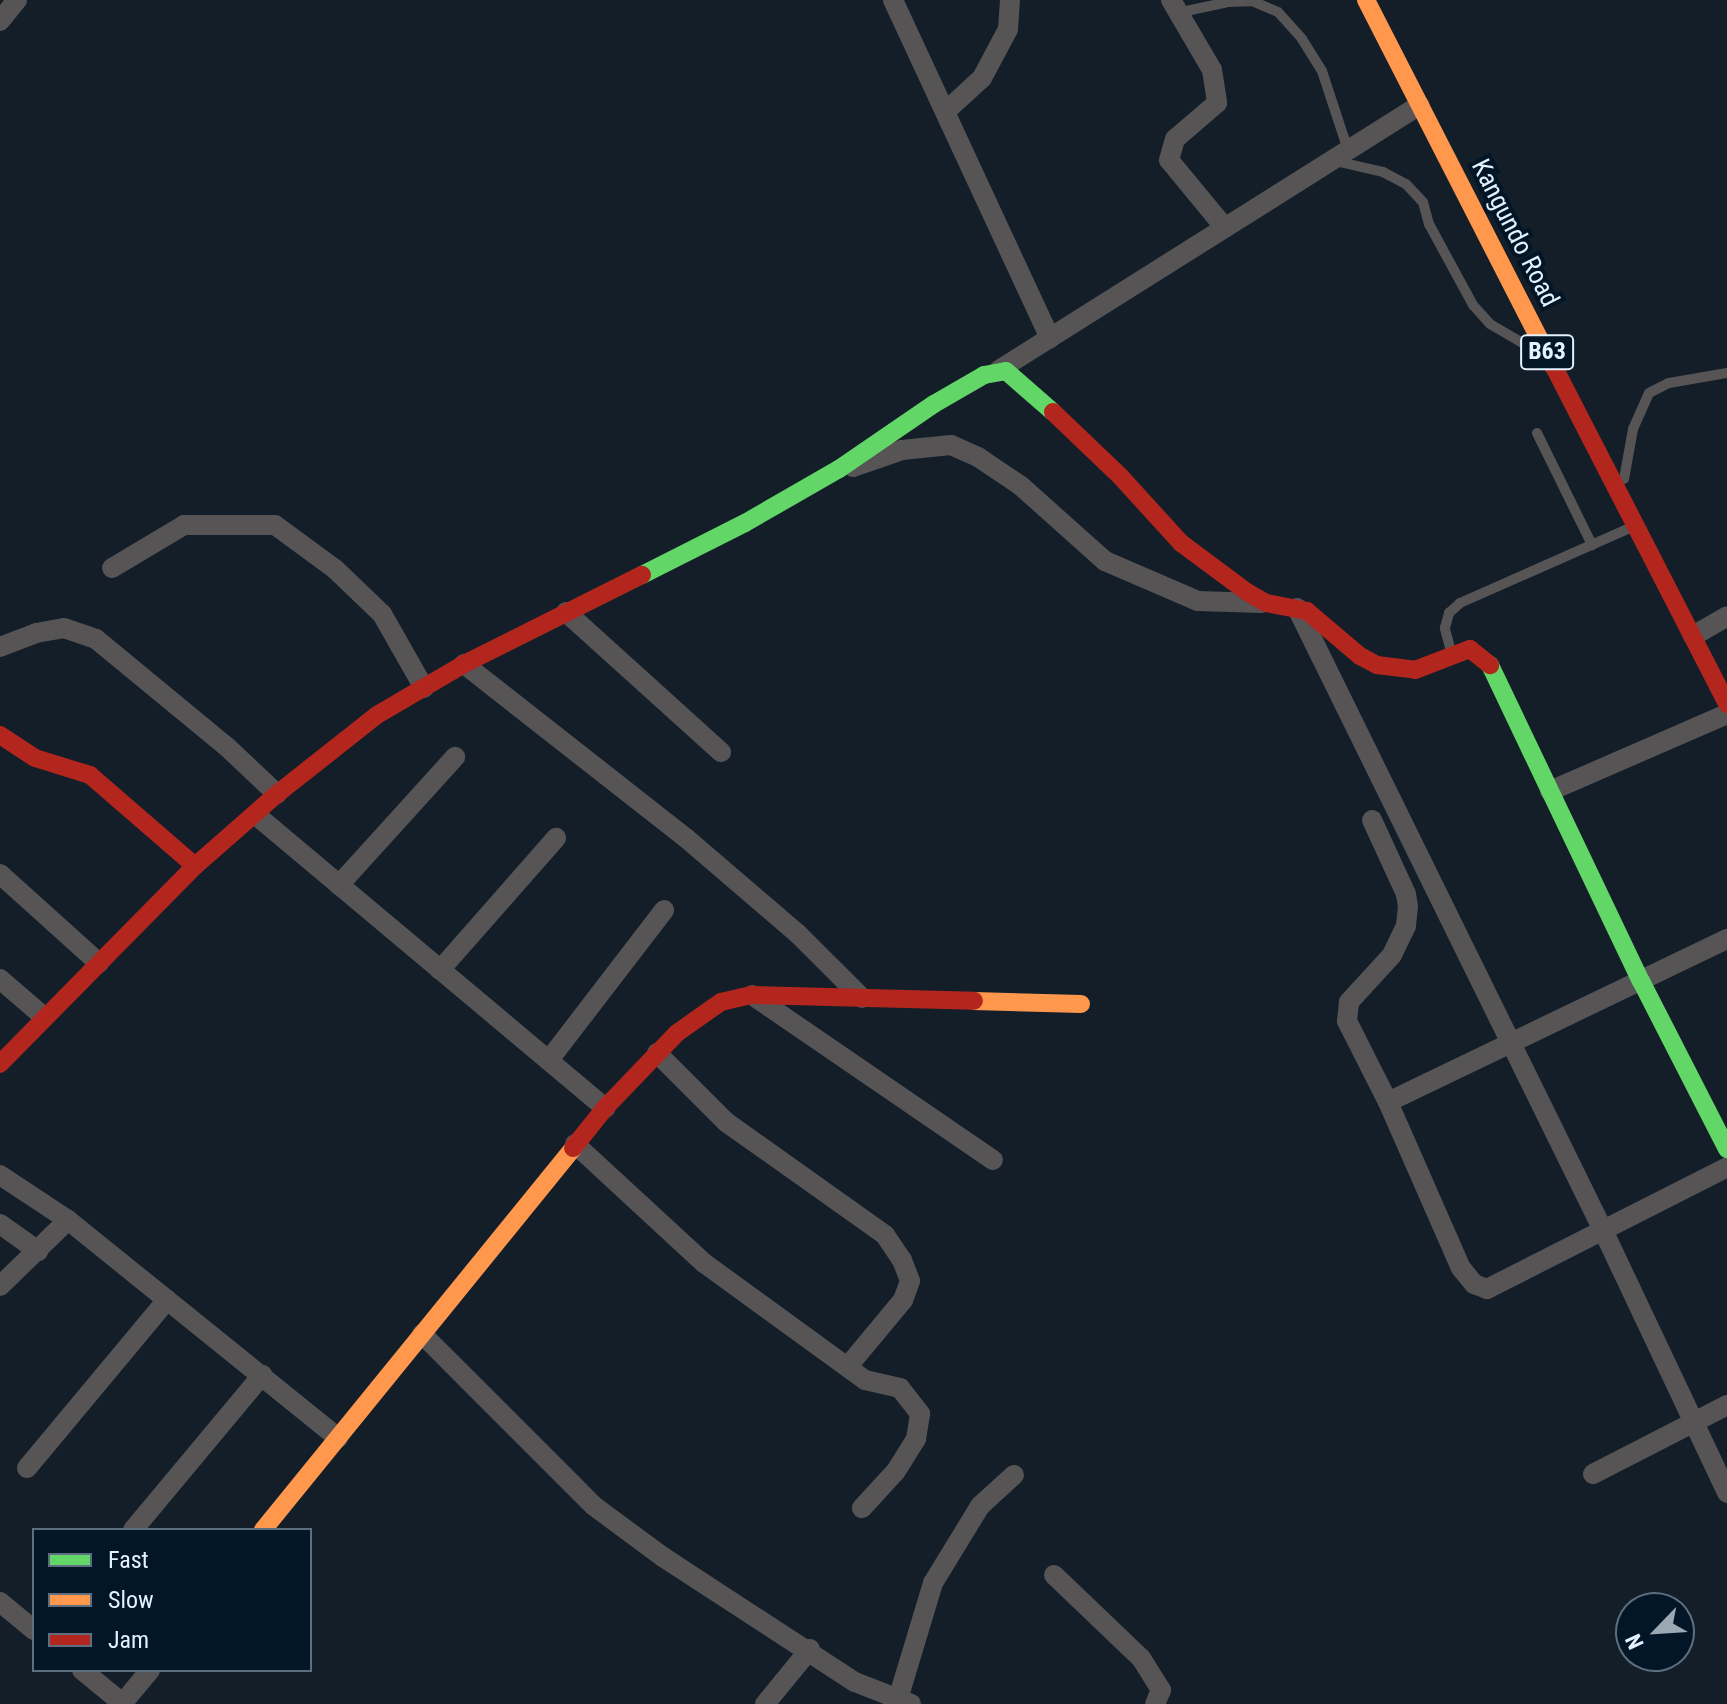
<!DOCTYPE html>
<style>
body{margin:0}
#map{position:relative;width:1727px;height:1704px;overflow:hidden;background:#131e29;font-family:"Roboto Condensed",sans-serif}
div>[style]{position:absolute}
.lane>*{height:10px;margin:-5px;padding:0 5px;transform-origin:5px;border-radius:5px;background:#565455}
.street>*{height:20px;margin:-10px;padding:0 10px;transform-origin:10px;border-radius:10px;background:#565455}
.fast>*{height:18px;margin:-9px;padding:0 9px;transform-origin:9px;border-radius:9px;background:#63d668}
.slow>*{height:18px;margin:-9px;padding:0 9px;transform-origin:9px;border-radius:9px;background:#ff974d}
.jam>*{height:18px;margin:-9px;padding:0 9px;transform-origin:9px;border-radius:9px;background:#b3261e}
span{translate:-50% -50%;white-space:nowrap;text-align:center;line-height:1.15;-webkit-text-stroke:8px #031628;paint-order:stroke}
.shield-label span{padding:2px 6px;background:#031628;border:2px solid;border-radius:6px;-webkit-text-stroke-width:0}
.shield-label{font-size:24px;color:#e4f1fe;font-weight:700}
.street-label{font-size:26px;color:#e4f1fe}
.legend{position:absolute;left:32px;top:1528px;width:280px;height:144px;box-sizing:border-box;background:#031628;border:2px solid #5d6e7e;margin:0;padding:10px 14px;list-style:none;font-size:24px;color:#e4f1fe}
.legend li{display:flex;align-items:center;gap:16px;height:40px}
.legend b{width:40px;border:2px solid #5d6e7e}
.north{position:absolute;left:1615px;top:1592px;width:80px;height:80px;box-sizing:border-box;background:#031628;border:2px solid #5d6e7e;border-radius:50%;rotate:245deg;font-size:22px;font-weight:700;line-height:32px;text-align:center;color:#e4f1fe}
.north::after{content:'';display:block;margin:auto;width:28px;height:36px;background:#9ba7b3;clip-path:polygon(50% 0,100% 100%,50% 72%,0 100%)}
</style>
<div id="map">
<div class="lane">
<i style="left:1177px;top:13px;width:52px;rotate:-12.2deg"></i>
<i style="left:1228px;top:2px;width:24px;rotate:-2deg"></i>
<i style="left:1252px;top:1px;width:28px;rotate:23deg"></i>
<i style="left:1278px;top:12px;width:36px;rotate:48deg"></i>
<i style="left:1302px;top:39px;width:38px;rotate:58deg"></i>
<i style="left:1322px;top:71px;width:83px;rotate:71.8deg"></i>
<i style="left:1335px;top:161px;width:49px;rotate:12.9deg"></i>
<i style="left:1383px;top:172px;width:26px;rotate:28deg"></i>
<i style="left:1406px;top:184px;width:25px;rotate:47deg"></i>
<i style="left:1423px;top:202px;width:23px;rotate:75deg"></i>
<i style="left:1429px;top:224px;width:92px;rotate:61.5deg"></i>
<i style="left:1473px;top:305px;width:25px;rotate:48deg"></i>
<i style="left:1490px;top:324px;width:48px;rotate:30.3deg"></i>
<i style="left:1537px;top:433px;width:125px;rotate:63.8deg"></i>
<i style="left:1624px;top:479px;width:51px;rotate:-79.8deg"></i>
<i style="left:1633px;top:429px;width:39px;rotate:-66deg"></i>
<i style="left:1649px;top:393px;width:22px;rotate:-27deg"></i>
<i style="left:1669px;top:383px;width:59px;rotate:-9.8deg"></i>
<i style="left:1452px;top:655px;width:28px;rotate:-105deg"></i>
<i style="left:1445px;top:628px;width:16px;rotate:-75deg"></i>
<i style="left:1449px;top:613px;width:15px;rotate:-42deg"></i>
<i style="left:1460px;top:603px;width:186px;rotate:-23.8deg"></i>
</div>
<div class="street">
<i style="left:893px;top:0;width:373px;rotate:65.1deg"></i>
<i style="left:1171px;top:0;width:81px;rotate:59.6deg"></i>
<i style="left:1212px;top:70px;width:33px;rotate:81deg"></i>
<i style="left:1217px;top:103px;width:55px;rotate:139.4deg"></i>
<i style="left:1175px;top:139px;width:22px;rotate:106deg"></i>
<i style="left:1169px;top:160px;width:88px;rotate:50.5deg"></i>
<i style="left:0;top:21px;width:27px;rotate:-51deg"></i>
<i style="left:945px;top:112px;width:50px;rotate:-42.6deg"></i>
<i style="left:982px;top:78px;width:55px;rotate:-62deg"></i>
<i style="left:1008px;top:29px;width:29px;rotate:-86deg"></i>
<i style="left:999px;top:370px;width:497px;rotate:-32.2deg"></i>
<i style="left:853px;top:467px;width:52px;rotate:-19.1deg"></i>
<i style="left:902px;top:450px;width:49px;rotate:-5.8deg"></i>
<i style="left:951px;top:445px;width:30px;rotate:24deg"></i>
<i style="left:978px;top:457px;width:52px;rotate:34deg"></i>
<i style="left:1021px;top:486px;width:113px;rotate:41.8deg"></i>
<i style="left:1105px;top:561px;width:101px;rotate:23.3deg"></i>
<i style="left:1198px;top:601px;width:64px;rotate:1.8deg"></i>
<i style="left:112px;top:568px;width:84px;rotate:-30.8deg"></i>
<i style="left:184px;top:525px;width:91px"></i>
<i style="left:275px;top:525px;width:74px;rotate:36.3deg"></i>
<i style="left:335px;top:569px;width:65px;rotate:43.8deg"></i>
<i style="left:382px;top:614px;width:85px;rotate:60.4deg"></i>
<i style="left:1297px;top:608px;width:691px;rotate:63.81deg"></i>
<i style="left:1602px;top:1228px;width:293px;rotate:64.7deg"></i>
<i style="left:566px;top:612px;width:209px;rotate:42.1deg"></i>
<i style="left:1693px;top:636px;width:39px;rotate:-30deg"></i>
<i style="left:0;top:647px;width:39px;rotate:-21deg"></i>
<i style="left:36px;top:633px;width:28px;rotate:-10deg"></i>
<i style="left:64px;top:628px;width:34px;rotate:19deg"></i>
<i style="left:96px;top:639px;width:168px;rotate:39.5deg"></i>
<i style="left:226px;top:746px;width:70px;rotate:43.3deg"></i>
<i style="left:464px;top:664px;width:282px;rotate:38.1deg"></i>
<i style="left:686px;top:838px;width:146px;rotate:40.6deg"></i>
<i style="left:797px;top:933px;width:92px;rotate:45deg"></i>
<i style="left:1550px;top:791px;width:193px;rotate:-23.5deg"></i>
<i style="left:256px;top:815px;width:456px;rotate:40deg"></i>
<i style="left:1372px;top:820px;width:81px;rotate:65.3deg"></i>
<i style="left:1406px;top:894px;width:12px;rotate:81deg"></i>
<i style="left:1408px;top:906px;width:20px;rotate:96deg"></i>
<i style="left:1406px;top:926px;width:32px;rotate:116deg"></i>
<i style="left:1392px;top:955px;width:64px;rotate:132.5deg"></i>
<i style="left:1349px;top:1002px;width:19px;rotate:96deg"></i>
<i style="left:1347px;top:1021px;width:91px;rotate:63.2deg"></i>
<i style="left:1388px;top:1102px;width:181px;rotate:66.3deg"></i>
<i style="left:1461px;top:1268px;width:21px;rotate:51deg"></i>
<i style="left:1474px;top:1284px;width:14px;rotate:21deg"></i>
<i style="left:1487px;top:1289px;width:269px;rotate:-26.9deg"></i>
<i style="left:0;top:874px;width:133px;rotate:42deg"></i>
<i style="left:339px;top:885px;width:173px;rotate:-47.8deg"></i>
<i style="left:440px;top:970px;width:176px;rotate:-48.7deg"></i>
<i style="left:0;top:979px;width:58px;rotate:40.8deg"></i>
<i style="left:752px;top:995px;width:292px;rotate:34.4deg"></i>
<i style="left:657px;top:1053px;width:98px;rotate:45deg"></i>
<i style="left:726px;top:1122px;width:195px;rotate:35.4deg"></i>
<i style="left:885px;top:1235px;width:30px;rotate:56deg"></i>
<i style="left:902px;top:1260px;width:22px;rotate:69deg"></i>
<i style="left:910px;top:1281px;width:20px;rotate:110deg"></i>
<i style="left:903px;top:1300px;width:85px;rotate:129.7deg"></i>
<i style="left:549px;top:1060px;width:189px;rotate:-52.5deg"></i>
<i style="left:1388px;top:1102px;width:376px;rotate:-25.7deg"></i>
<i style="left:575px;top:1144px;width:176px;rotate:42.7deg"></i>
<i style="left:704px;top:1263px;width:199px;rotate:36deg"></i>
<i style="left:865px;top:1380px;width:36px;rotate:13deg"></i>
<i style="left:900px;top:1388px;width:33px;rotate:52deg"></i>
<i style="left:920px;top:1414px;width:25px;rotate:99deg"></i>
<i style="left:916px;top:1439px;width:39px;rotate:122deg"></i>
<i style="left:895px;top:1472px;width:49px;rotate:132.5deg"></i>
<i style="left:0;top:1175px;width:82px;rotate:33.5deg"></i>
<i style="left:68px;top:1220px;width:347px;rotate:38.9deg"></i>
<i style="left:0;top:1224px;width:47px;rotate:35.4deg"></i>
<i style="left:0;top:1286px;width:95px;rotate:-44.1deg"></i>
<i style="left:422px;top:1334px;width:243px;rotate:45deg"></i>
<i style="left:594px;top:1506px;width:86px;rotate:36.5deg"></i>
<i style="left:663px;top:1557px;width:229px;rotate:33.1deg"></i>
<i style="left:855px;top:1682px;width:60px;rotate:21.4deg"></i>
<i style="left:27px;top:1468px;width:219px;rotate:-50.2deg"></i>
<i style="left:1593px;top:1474px;width:151px;rotate:-27.2deg"></i>
<i style="left:133px;top:1530px;width:202px;rotate:-50.2deg"></i>
<i style="left:1054px;top:1575px;width:120px;rotate:43.7deg"></i>
<i style="left:1141px;top:1658px;width:38px;rotate:58deg"></i>
<i style="left:1161px;top:1690px;width:15px;rotate:113deg"></i>
<i style="left:0;top:1602px;width:44px;rotate:39.5deg"></i>
<i style="left:82px;top:1670px;width:52px;rotate:39.5deg"></i>
<i style="left:898px;top:1699px;width:121px;rotate:-73.2deg"></i>
<i style="left:933px;top:1583px;width:90px;rotate:-58.6deg"></i>
<i style="left:980px;top:1506px;width:46px;rotate:-42.4deg"></i>
<i style="left:122px;top:1704px;width:44px;rotate:-50.5deg"></i>
<i style="left:765px;top:1704px;width:71px;rotate:-50.7deg"></i>
</div>
<div class="fast">
<i style="left:642px;top:575px;width:115px;rotate:-26.8deg"></i>
<i style="left:745px;top:523px;width:108px;rotate:-29.9deg"></i>
<i style="left:839px;top:469px;width:115px;rotate:-34.4deg"></i>
<i style="left:934px;top:404px;width:58px;rotate:-30.1deg"></i>
<i style="left:984px;top:375px;width:22px;rotate:-10deg"></i>
<i style="left:1006px;top:371px;width:62px;rotate:41.1deg"></i>
<i style="left:1490px;top:665px;width:350px;rotate:64.5deg"></i>
<i style="left:1641px;top:981px;width:189px;rotate:62.9deg"></i>
</div>
<div class="slow">
<i style="left:1366px;top:0;width:412px;rotate:62.9deg"></i>
<i style="left:974px;top:1001px;width:107px;rotate:1.6deg"></i>
<i style="left:263px;top:1530px;width:492px;rotate:-50.9deg"></i>
</div>
<div class="jam">
<i style="left:1554px;top:367px;width:379px;rotate:62.8deg"></i>
<i style="left:1053px;top:412px;width:93px;rotate:43.7deg"></i>
<i style="left:1120px;top:476px;width:91px;rotate:47.7deg"></i>
<i style="left:1181px;top:543px;width:82px;rotate:36.6deg"></i>
<i style="left:1247px;top:592px;width:22px;rotate:30deg"></i>
<i style="left:1266px;top:603px;width:42px;rotate:11deg"></i>
<i style="left:1307px;top:611px;width:70px;rotate:40.3deg"></i>
<i style="left:1360px;top:656px;width:19px;rotate:28deg"></i>
<i style="left:1377px;top:665px;width:38px;rotate:7deg"></i>
<i style="left:1415px;top:670px;width:59px;rotate:-20.9deg"></i>
<i style="left:1470px;top:649px;width:26px;rotate:39deg"></i>
<i style="left:0;top:735px;width:42px;rotate:33.3deg"></i>
<i style="left:35px;top:758px;width:58px;rotate:17.2deg"></i>
<i style="left:90px;top:775px;width:139px;rotate:40.9deg"></i>
<i style="left:195px;top:866px;width:278px;rotate:134.6deg"></i>
<i style="left:195px;top:866px;width:109px;rotate:-41.3deg"></i>
<i style="left:277px;top:794px;width:127px;rotate:-38.3deg"></i>
<i style="left:377px;top:715px;width:101px;rotate:-30.4deg"></i>
<i style="left:464px;top:664px;width:199px;rotate:-26.6deg"></i>
<i style="left:573px;top:1148px;width:51px;rotate:-51.3deg"></i>
<i style="left:605px;top:1108px;width:104px;rotate:-46.2deg"></i>
<i style="left:677px;top:1033px;width:54px;rotate:-35.2deg"></i>
<i style="left:721px;top:1002px;width:32px;rotate:-13deg"></i>
<i style="left:752px;top:995px;width:222px;rotate:1.5deg"></i>
</div>
<div class="shield-label">
<span style="left:1547px;top:352px">B63</span>
</div>
<div class="street-label">
<span style="left:1515px;top:233px;rotate:63deg">Kangundo Road</span>
</div>
<ul class="legend">
<li><b style="height:10px;background:#63d668"></b>Fast</li>
<li><b style="height:10px;background:#ff974d"></b>Slow</li>
<li><b style="height:10px;background:#b3261e"></b>Jam</li>
</ul>
<div class="north">N</div>
</div>
